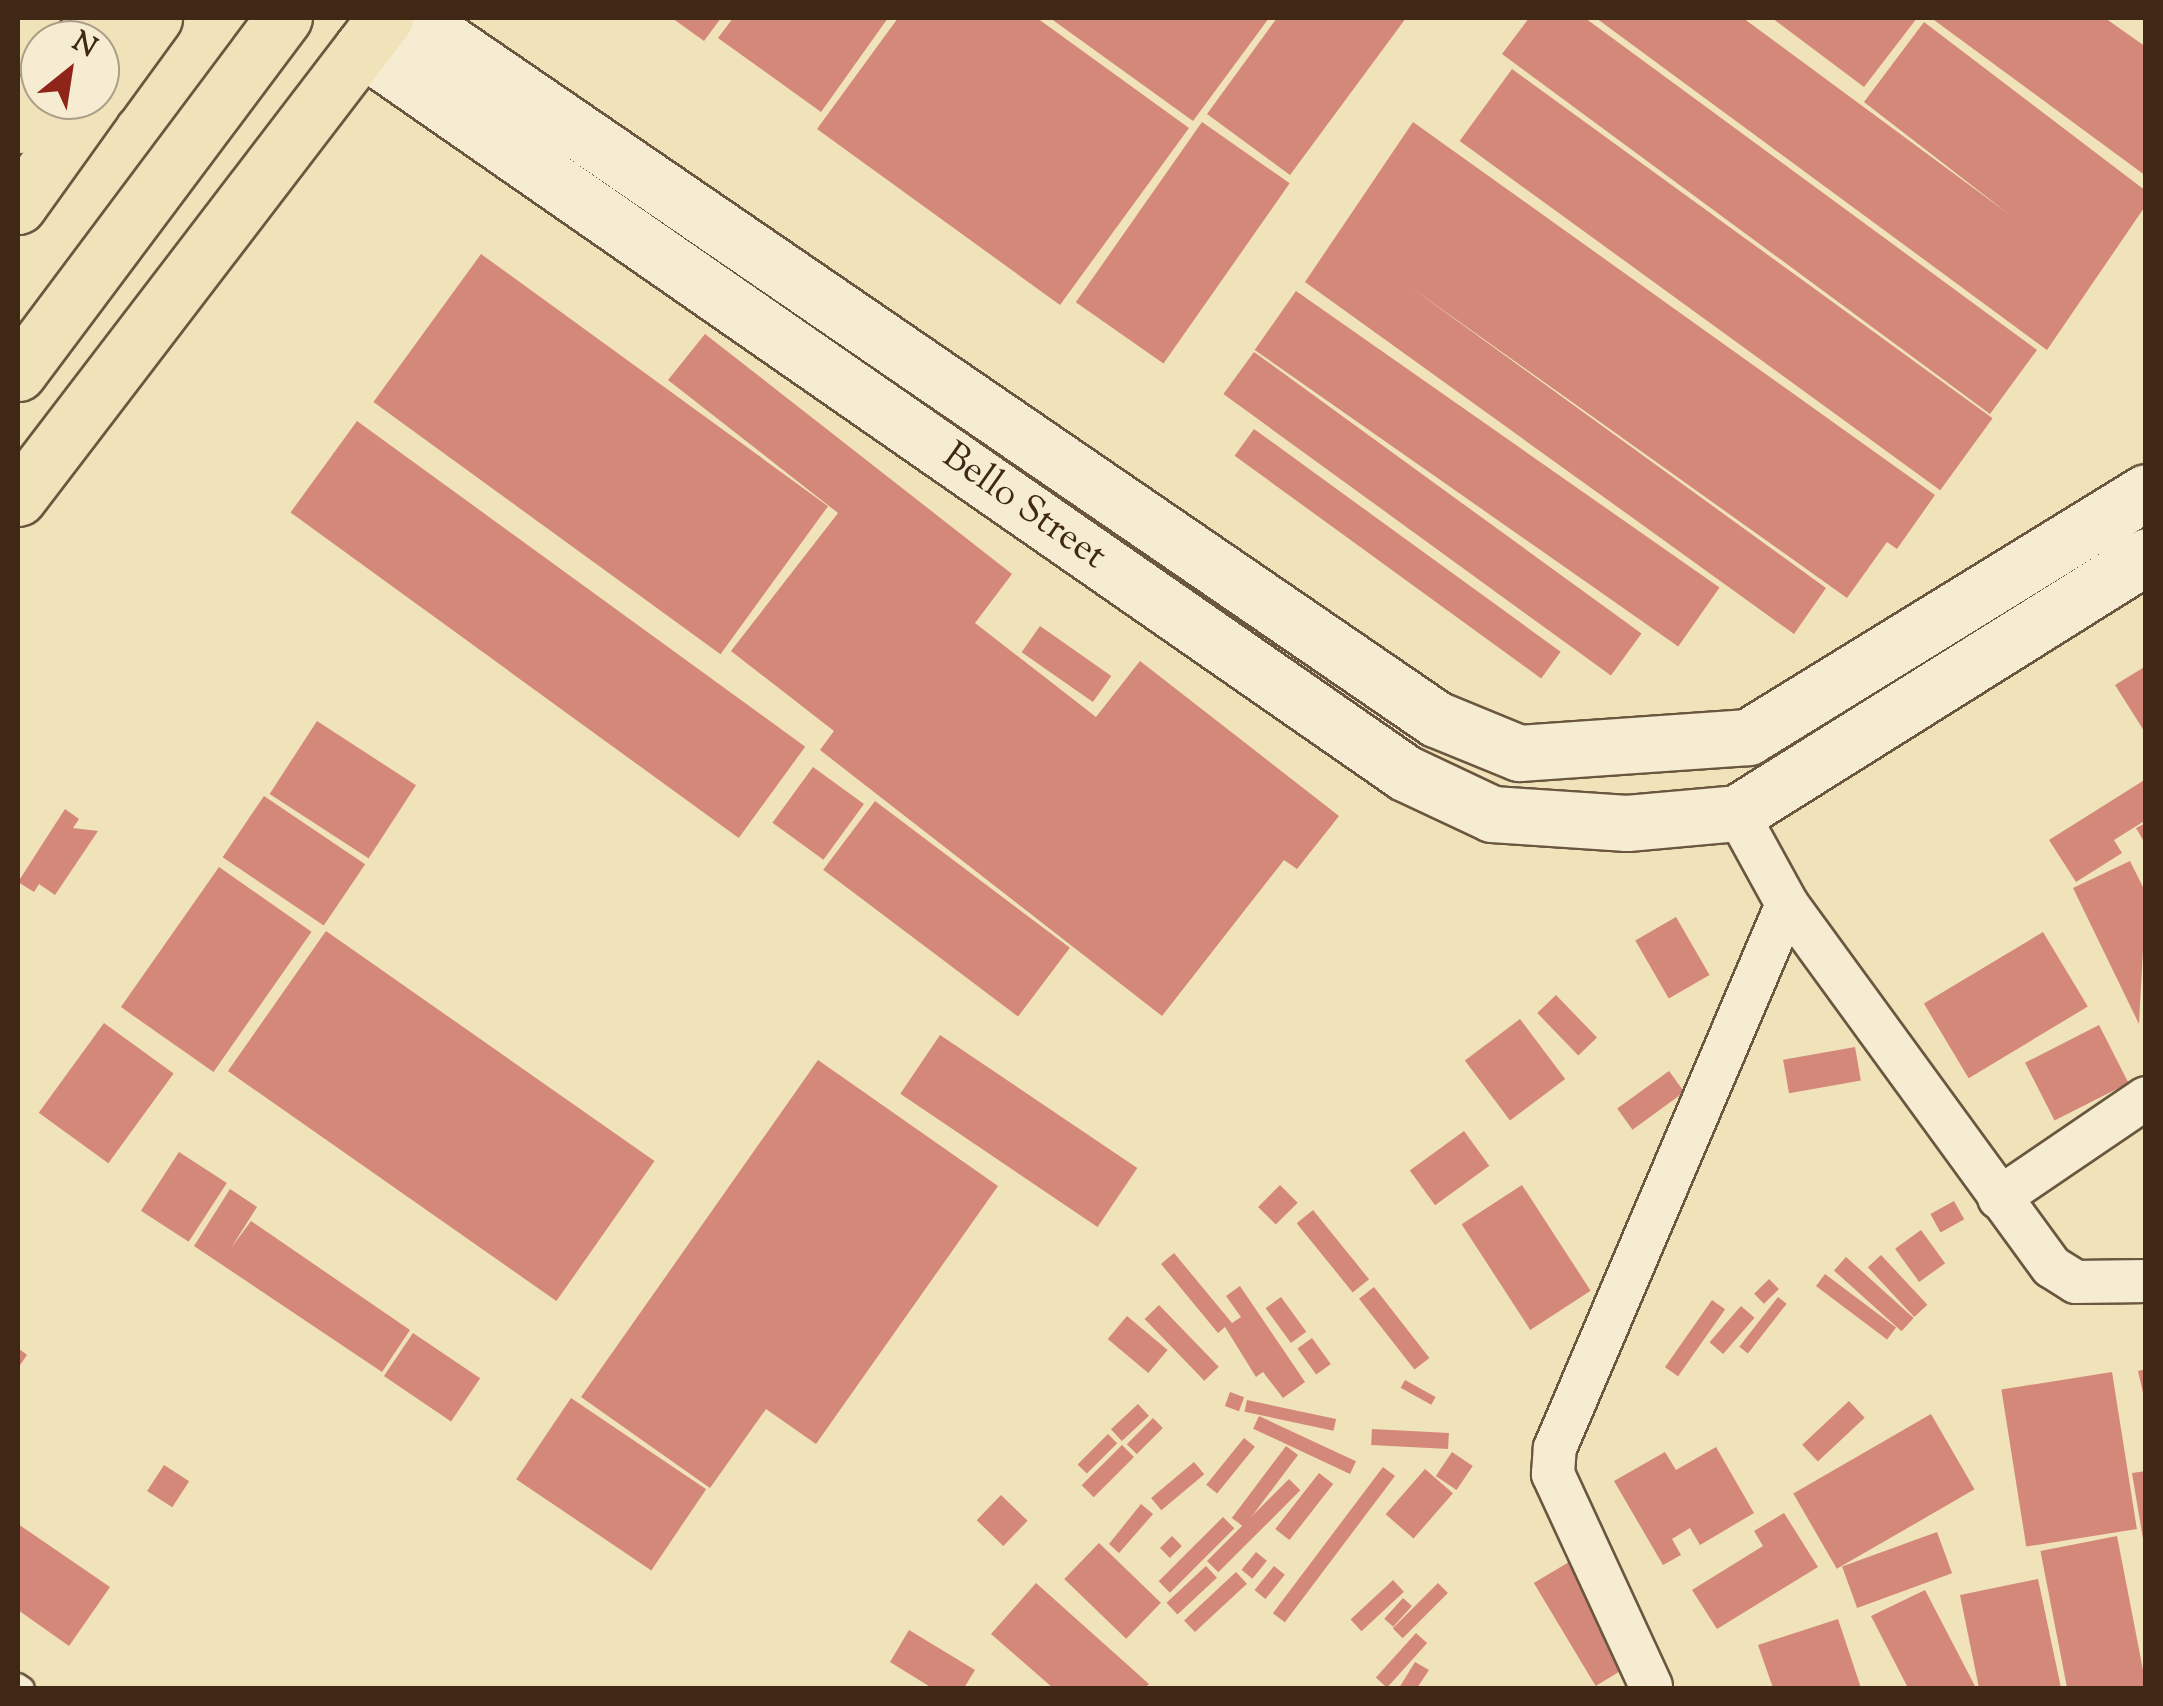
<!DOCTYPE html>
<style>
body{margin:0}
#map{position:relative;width:2163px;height:1706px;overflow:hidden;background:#f0e2b9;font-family:"Sorts Mill Goudy",serif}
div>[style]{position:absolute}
.building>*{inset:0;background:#d48879;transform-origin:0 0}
.roads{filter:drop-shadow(2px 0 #6b573f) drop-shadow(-2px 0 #6b573f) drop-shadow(0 2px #6b573f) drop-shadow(0 -2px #6b573f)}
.lane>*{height:20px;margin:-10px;padding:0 10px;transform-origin:10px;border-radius:10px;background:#f5ecd2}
.street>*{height:42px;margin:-21px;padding:0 21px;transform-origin:21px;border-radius:21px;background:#f5ecd2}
.secondary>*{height:55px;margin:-27.5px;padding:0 27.5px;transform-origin:27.5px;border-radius:27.5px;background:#f5ecd2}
.primary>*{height:55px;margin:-27.5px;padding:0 27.5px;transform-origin:27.5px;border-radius:27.5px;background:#f0e2b9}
.highway>*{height:55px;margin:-27.5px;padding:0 27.5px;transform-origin:27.5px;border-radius:27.5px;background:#f0e2b9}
span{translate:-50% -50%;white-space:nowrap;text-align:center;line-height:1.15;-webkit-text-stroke:8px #f5ecd2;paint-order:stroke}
.street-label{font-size:38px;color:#3f2916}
.frame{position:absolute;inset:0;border:20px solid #3f2916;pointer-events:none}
.north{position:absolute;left:20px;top:20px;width:100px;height:100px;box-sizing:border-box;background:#f5ecd2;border:2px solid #ac9e87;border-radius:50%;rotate:30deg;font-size:28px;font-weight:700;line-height:40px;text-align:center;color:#3f2916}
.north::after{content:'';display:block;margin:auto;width:35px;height:45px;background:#8f2418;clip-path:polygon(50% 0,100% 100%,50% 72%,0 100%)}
</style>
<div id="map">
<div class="building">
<i style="clip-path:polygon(672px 18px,721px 18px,704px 41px)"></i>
<i style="clip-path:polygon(733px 18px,888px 18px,821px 112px,718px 38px)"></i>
<i style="clip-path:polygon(898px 18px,1037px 18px,1189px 128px,1060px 305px,817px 129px)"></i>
<i style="clip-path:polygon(1050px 18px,1269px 18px,1193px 121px)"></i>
<i style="clip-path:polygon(1277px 18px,1406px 18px,1290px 175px,1207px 114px)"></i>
<i style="clip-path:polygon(1529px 18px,1585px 18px,2037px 350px,1990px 414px,1502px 54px)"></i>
<i style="clip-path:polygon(1596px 18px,1743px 18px,2010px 215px,1864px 102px,1924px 22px,2146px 191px,2146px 205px,2047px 350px)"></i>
<i style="clip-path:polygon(1772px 18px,1917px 18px,1864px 87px)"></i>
<i style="clip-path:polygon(2105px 18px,2146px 47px,2146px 176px,1934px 20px)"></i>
<i style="left:1512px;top:69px;width:594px;height:89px;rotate:36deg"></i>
<i style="left:1202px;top:122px;width:107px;height:220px;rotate:35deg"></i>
<i style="clip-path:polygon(1413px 122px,1935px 495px,1897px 549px,1887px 542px,1847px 598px,1405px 283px,1826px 588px,1794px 634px,1305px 282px)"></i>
<i style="left:481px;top:254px;width:429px;height:183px;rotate:36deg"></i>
<i style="left:1296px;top:291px;width:517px;height:72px;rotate:35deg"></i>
<i style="clip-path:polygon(705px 334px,1012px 574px,975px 623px,1096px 717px,1140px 661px,1339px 816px,1297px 869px,1284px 860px,1162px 1016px,820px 750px,834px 731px,731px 651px,838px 513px,668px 380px)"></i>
<i style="left:1254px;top:352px;width:479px;height:52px;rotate:36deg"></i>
<i style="left:357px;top:421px;width:554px;height:113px;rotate:36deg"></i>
<i style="left:1254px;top:429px;width:379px;height:33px;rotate:36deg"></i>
<i style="left:1040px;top:626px;width:87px;height:32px;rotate:35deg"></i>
<i style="clip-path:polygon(2146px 666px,2146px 734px,2115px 685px)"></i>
<i style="left:317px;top:721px;width:118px;height:87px;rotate:33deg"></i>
<i style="left:813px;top:767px;width:63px;height:69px;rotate:36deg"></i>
<i style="clip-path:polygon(2146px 779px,2146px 820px,2114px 840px,2122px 853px,2076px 882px,2049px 840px)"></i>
<i style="left:264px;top:796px;width:122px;height:74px;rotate:34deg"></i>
<i style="left:875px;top:801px;width:244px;height:86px;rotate:37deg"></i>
<i style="clip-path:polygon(65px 809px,79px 819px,73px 828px,98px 831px,55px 895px,39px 884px,34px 892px,18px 882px)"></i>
<i style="clip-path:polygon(2146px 823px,2146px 845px,2136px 828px)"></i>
<i style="clip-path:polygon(2130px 861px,2146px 893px,2139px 1024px,2073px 888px)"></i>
<i style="left:219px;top:867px;width:113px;height:171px;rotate:35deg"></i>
<i style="left:1676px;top:917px;width:67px;height:47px;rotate:60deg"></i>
<i style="left:326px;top:931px;width:401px;height:171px;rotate:35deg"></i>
<i style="left:2043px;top:932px;width:87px;height:139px;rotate:59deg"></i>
<i style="left:1556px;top:995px;width:59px;height:26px;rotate:46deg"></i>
<i style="left:1520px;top:1019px;width:75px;height:69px;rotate:53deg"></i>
<i style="left:104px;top:1023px;width:86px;height:111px;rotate:36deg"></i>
<i style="left:2099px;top:1025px;width:65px;height:83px;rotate:63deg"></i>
<i style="left:940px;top:1035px;width:238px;height:71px;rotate:34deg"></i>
<i style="left:1855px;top:1047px;width:34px;height:73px;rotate:80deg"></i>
<i style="clip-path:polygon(818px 1060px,998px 1186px,816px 1444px,766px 1409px,710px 1488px,581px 1397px)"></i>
<i style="left:1669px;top:1071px;width:26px;height:64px;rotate:54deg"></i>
<i style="left:1464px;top:1131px;width:43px;height:67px;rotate:54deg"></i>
<i style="left:179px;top:1152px;width:57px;height:70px;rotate:33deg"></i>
<i style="left:1280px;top:1185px;width:25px;height:31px;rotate:45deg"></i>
<i style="left:1522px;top:1185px;width:126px;height:72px;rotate:57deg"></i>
<i style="clip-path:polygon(230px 1189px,257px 1207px,231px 1248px,251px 1221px,410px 1330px,382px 1372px,194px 1246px)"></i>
<i style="left:1954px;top:1201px;width:21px;height:27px;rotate:61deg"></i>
<i style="left:1313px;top:1210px;width:89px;height:21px;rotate:51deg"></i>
<i style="left:1921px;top:1230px;width:41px;height:32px;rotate:54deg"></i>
<i style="clip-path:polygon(1174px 1253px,1232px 1323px,1241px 1317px,1226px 1296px,1240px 1286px,1305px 1382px,1283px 1398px,1263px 1372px,1256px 1377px,1225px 1327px,1218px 1333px,1161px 1264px)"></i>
<i style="left:1881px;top:1255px;width:68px;height:18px;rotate:47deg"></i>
<i style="left:1846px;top:1257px;width:91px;height:18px;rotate:42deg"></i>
<i style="left:1825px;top:1274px;width:89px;height:15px;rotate:37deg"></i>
<i style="left:1769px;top:1279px;width:14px;height:21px;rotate:45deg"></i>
<i style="left:1374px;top:1287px;width:90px;height:19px;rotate:52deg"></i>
<i style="left:1281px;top:1297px;width:43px;height:19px;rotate:54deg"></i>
<i style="left:1778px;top:1297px;width:11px;height:63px;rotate:38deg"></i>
<i style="left:1712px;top:1300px;width:16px;height:82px;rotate:35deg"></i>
<i style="left:1159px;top:1305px;width:86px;height:20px;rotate:46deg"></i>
<i style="left:1741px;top:1306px;width:18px;height:48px;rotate:41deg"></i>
<i style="left:1127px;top:1316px;width:53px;height:30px;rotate:40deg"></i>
<i style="left:413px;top:1333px;width:81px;height:52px;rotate:34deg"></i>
<i style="left:1312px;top:1338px;width:32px;height:18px;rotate:54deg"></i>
<i style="clip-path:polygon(18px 1348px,27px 1355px,18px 1368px)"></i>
<i style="clip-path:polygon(2146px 1369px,2146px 1397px,2144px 1397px,2138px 1371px)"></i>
<i style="left:2112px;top:1372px;width:159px;height:112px;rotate:81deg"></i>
<i style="left:1405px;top:1380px;width:35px;height:9px;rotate:29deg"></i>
<i style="left:1230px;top:1392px;width:15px;height:15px;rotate:20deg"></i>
<i style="left:571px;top:1398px;width:163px;height:98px;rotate:34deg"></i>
<i style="left:1247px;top:1400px;width:91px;height:12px;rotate:12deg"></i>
<i style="left:1849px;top:1401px;width:23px;height:64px;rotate:47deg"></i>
<i style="left:1138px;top:1404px;width:16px;height:37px;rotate:47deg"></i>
<i style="left:1931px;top:1414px;width:87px;height:159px;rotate:60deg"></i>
<i style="left:1259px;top:1416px;width:107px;height:14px;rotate:25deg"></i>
<i style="left:1153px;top:1418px;width:14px;height:37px;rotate:45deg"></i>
<i style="left:1372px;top:1429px;width:77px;height:16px;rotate:3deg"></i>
<i style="left:1108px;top:1434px;width:13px;height:43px;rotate:45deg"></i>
<i style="left:1244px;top:1438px;width:14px;height:60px;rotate:39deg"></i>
<i style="left:1122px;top:1445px;width:17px;height:57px;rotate:45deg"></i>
<i style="left:1286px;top:1446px;width:15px;height:90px;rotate:37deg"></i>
<i style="clip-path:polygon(1716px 1447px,1754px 1513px,1700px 1545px,1690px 1528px,1672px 1539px,1681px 1555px,1663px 1565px,1614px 1481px,1665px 1452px,1676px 1470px)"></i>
<i style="left:1452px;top:1452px;width:25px;height:29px;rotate:34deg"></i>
<i style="left:1194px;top:1462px;width:16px;height:56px;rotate:50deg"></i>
<i style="left:164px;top:1465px;width:30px;height:31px;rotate:33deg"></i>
<i style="left:1383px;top:1467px;width:15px;height:183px;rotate:37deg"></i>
<i style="left:1425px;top:1469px;width:37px;height:60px;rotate:41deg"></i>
<i style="clip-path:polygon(2146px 1471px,2146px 1539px,2143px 1539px,2132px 1473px)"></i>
<i style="left:1319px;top:1473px;width:18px;height:71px;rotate:38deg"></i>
<i style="left:1289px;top:1479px;width:16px;height:116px;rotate:45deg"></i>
<i style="left:1001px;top:1495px;width:37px;height:35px;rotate:44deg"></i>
<i style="clip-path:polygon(1141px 1504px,1153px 1514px,1119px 1553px,1109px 1544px)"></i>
<i style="clip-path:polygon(1784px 1513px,1818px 1567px,1717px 1629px,1692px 1590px,1763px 1546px,1754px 1531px)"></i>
<i style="left:1223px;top:1517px;width:16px;height:91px;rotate:45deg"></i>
<i style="clip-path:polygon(18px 1524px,110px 1587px,69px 1646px,18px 1610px)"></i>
<i style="left:1937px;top:1532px;width:44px;height:101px;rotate:70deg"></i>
<i style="left:1172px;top:1536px;width:14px;height:17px;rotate:45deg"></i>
<i style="left:2117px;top:1536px;width:155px;height:78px;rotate:79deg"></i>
<i style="left:1099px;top:1543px;width:86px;height:50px;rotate:44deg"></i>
<i style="left:1256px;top:1552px;width:14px;height:23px;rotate:39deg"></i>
<i style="left:1569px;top:1562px;width:120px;height:41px;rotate:59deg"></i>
<i style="left:1206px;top:1566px;width:16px;height:54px;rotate:47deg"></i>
<i style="left:1274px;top:1566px;width:14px;height:31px;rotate:39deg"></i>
<i style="left:1236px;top:1572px;width:16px;height:71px;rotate:47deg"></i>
<i style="clip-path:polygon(2038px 1579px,2061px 1688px,1979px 1688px,1960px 1595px)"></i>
<i style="left:1393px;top:1580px;width:16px;height:58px;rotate:47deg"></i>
<i style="clip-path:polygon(1036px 1583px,1149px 1684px,1145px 1688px,1053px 1688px,991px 1634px)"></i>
<i style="left:1438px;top:1583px;width:14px;height:64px;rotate:45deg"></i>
<i style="clip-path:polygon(1925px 1590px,1976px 1688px,1908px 1688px,1871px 1616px)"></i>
<i style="left:1403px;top:1598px;width:12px;height:28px;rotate:42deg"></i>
<i style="clip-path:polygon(1838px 1619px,1861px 1688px,1773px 1688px,1758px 1645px)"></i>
<i style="clip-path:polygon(909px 1630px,975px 1670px,964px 1688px,932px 1688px,890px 1662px)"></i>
<i style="left:1416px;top:1633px;width:15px;height:60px;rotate:42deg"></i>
<i style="clip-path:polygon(1415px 1662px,1429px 1670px,1417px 1688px,1399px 1688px)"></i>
</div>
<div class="roads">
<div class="lane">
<i style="left:18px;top:1684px;width:7px;rotate:34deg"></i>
</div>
<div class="street">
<i style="left:1787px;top:904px;width:449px;rotate:53.9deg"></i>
<i style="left:2052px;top:1267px;width:28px;rotate:32deg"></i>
<i style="left:2076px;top:1282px;width:70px;rotate:-0.8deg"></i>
<i style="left:1999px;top:1198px;width:178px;rotate:-34.2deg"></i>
<i style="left:1651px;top:1686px;width:234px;rotate:-114.8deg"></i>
<i style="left:1553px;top:1474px;width:26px;rotate:-86deg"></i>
<i style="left:1555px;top:1448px;width:591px;rotate:-66.9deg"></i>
<i style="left:1787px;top:904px;width:104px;rotate:-118.8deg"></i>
</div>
<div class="secondary">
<i style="left:413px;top:18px;width:1240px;rotate:34.42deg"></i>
<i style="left:1436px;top:719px;width:90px;rotate:22.3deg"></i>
<i style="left:1519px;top:753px;width:230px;rotate:-4deg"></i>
<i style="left:1748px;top:737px;width:467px;rotate:-31.6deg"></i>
<i style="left:362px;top:48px;width:1270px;rotate:34.8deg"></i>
<i style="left:1405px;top:773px;width:96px;rotate:25.2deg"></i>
<i style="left:1492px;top:814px;width:135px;rotate:3.8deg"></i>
<i style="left:1627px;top:823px;width:110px;rotate:-5.2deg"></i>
<i style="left:1737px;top:813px;width:483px;rotate:-32.1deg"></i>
</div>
<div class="primary">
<i style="left:82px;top:40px;width:28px;rotate:-52deg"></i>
<i style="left:18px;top:125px;width:37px;rotate:-54deg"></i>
<i style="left:18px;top:498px;width:604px;rotate:-52.6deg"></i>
</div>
<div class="highway">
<i style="left:100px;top:92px;width:92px;rotate:-53.9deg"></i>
<i style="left:18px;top:206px;width:130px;rotate:-54.4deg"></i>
<i style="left:18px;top:373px;width:444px;rotate:-53.2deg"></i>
</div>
</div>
<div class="street-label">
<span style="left:1023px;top:508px;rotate:35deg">Bello Street</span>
</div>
<div class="frame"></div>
<div class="north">N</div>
</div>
